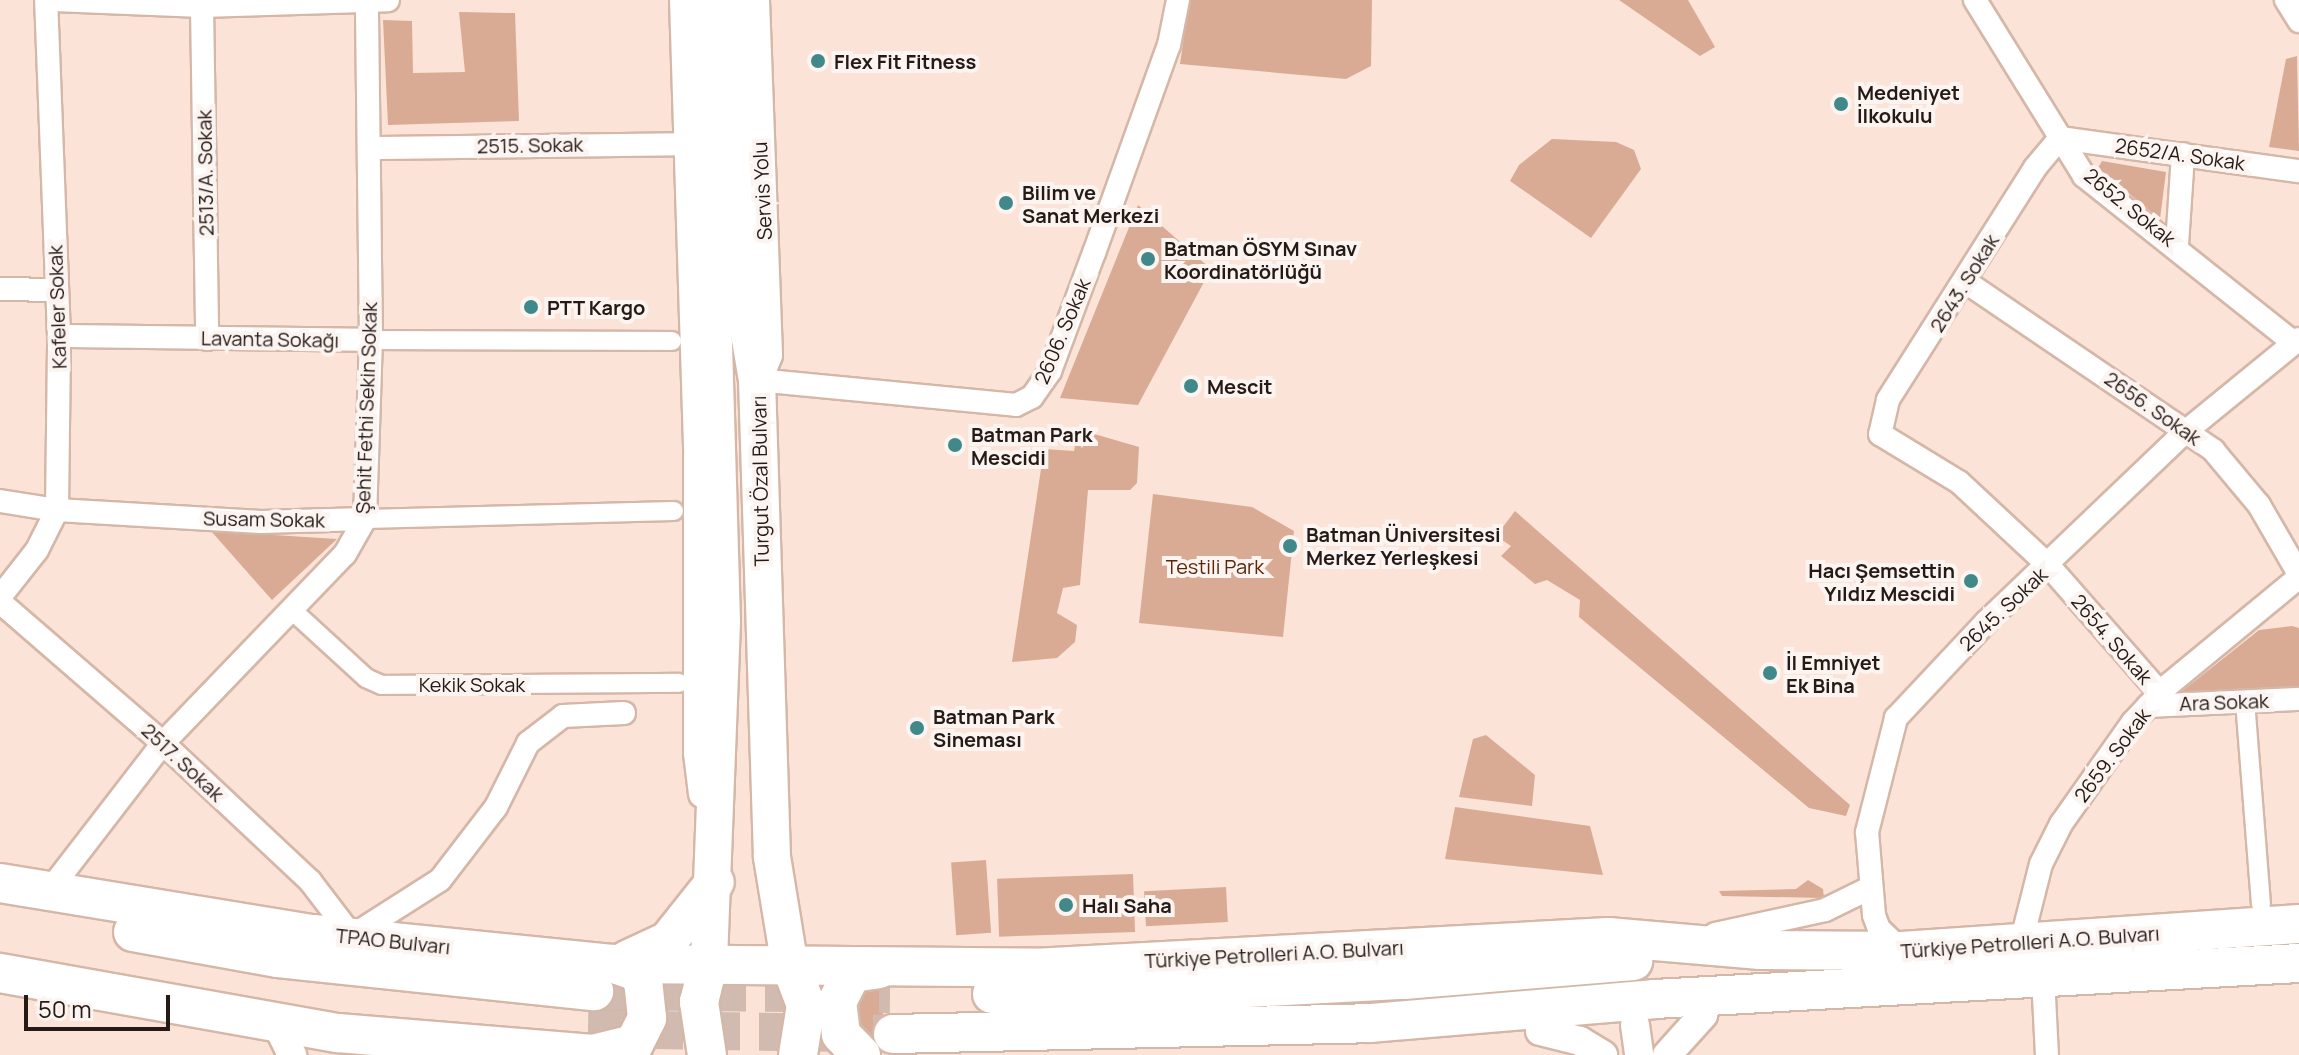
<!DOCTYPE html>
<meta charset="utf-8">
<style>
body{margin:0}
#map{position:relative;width:2299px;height:1055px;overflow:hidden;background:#fce3d7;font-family:Manrope,sans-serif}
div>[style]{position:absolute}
.green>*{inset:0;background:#d9ab95;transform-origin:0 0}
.trunk-tunnel>*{height:38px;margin-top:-19px;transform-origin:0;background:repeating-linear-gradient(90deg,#d1bbb0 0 38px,transparent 0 57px)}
.roads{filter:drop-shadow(2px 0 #d5b7a8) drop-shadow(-2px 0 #d5b7a8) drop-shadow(0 2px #d5b7a8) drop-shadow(0 -2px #d5b7a8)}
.pedestrian>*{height:18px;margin:-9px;padding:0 9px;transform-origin:9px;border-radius:9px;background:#fff}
.minor>*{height:22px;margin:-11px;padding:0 11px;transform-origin:11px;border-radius:11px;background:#fff}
.tertiary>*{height:28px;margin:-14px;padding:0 14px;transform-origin:14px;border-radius:14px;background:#fff}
.primary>*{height:36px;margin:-18px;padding:0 18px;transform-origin:18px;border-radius:18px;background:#fff}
.trunk>*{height:38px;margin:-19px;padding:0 19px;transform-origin:19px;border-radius:19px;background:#fff}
.dots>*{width:22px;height:22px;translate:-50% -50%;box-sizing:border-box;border:4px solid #fbf4f1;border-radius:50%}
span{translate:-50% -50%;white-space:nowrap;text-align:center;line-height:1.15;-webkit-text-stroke:8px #fbf4f1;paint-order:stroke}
.poi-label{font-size:20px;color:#251a15;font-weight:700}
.left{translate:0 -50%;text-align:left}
.right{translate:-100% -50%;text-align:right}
.street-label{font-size:20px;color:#251a15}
.park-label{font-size:20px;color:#5b2708}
.scale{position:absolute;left:24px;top:995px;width:146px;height:36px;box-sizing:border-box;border:4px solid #251a15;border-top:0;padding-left:10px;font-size:24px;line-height:28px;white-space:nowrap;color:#251a15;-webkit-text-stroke:6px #fbf4f1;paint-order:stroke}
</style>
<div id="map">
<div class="green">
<i style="clip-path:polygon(1189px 0,1372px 0,1371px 66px,1346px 79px,1180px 64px)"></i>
<i style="clip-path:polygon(1619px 0,1688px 0,1715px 47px,1700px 56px)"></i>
<i style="clip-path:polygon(459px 12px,515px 13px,519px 121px,388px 125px,383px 20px,412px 21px,413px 73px,465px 72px)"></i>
<i style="clip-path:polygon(2297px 56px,2299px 151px,2269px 147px,2286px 59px)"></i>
<i style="clip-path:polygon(1552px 139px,1616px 142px,1634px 150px,1641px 169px,1591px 238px,1510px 181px,1519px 165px)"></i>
<i style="clip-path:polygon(2102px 161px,2166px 172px,2160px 219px,2098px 168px)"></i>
<i style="clip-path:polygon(1138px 205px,1211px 269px,1138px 405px,1060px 398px)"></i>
<i style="clip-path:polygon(1091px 433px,1139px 447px,1137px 483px,1130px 490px,1088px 490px,1080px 585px,1063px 588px,1057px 613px,1077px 625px,1075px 642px,1057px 658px,1012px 662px,1044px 449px,1074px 451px,1077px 435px)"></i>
<i style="clip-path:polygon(1153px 494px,1252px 507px,1294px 531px,1283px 637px,1139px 623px)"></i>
<i style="clip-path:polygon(1515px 511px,1850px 805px,1846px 816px,1809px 808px,1579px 617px,1580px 600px,1547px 580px,1535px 584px,1501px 556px,1511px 546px,1496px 536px)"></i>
<i style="clip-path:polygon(211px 531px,337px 539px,272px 600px)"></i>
<i style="clip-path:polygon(2292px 626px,2299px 628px,2299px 690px,2180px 693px,2259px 630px)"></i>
<i style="clip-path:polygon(1486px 735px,1535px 775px,1532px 806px,1459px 797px,1473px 739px)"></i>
<i style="clip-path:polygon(1455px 807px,1590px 826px,1603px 875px,1445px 859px)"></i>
<i style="left:986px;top:860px;width:73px;height:35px;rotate:86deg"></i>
<i style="left:1133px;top:874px;width:58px;height:136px;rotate:88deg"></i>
<i style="clip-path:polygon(1808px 880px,1823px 889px,1824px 898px,1722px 896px,1719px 891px,1796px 889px)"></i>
<i style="left:1226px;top:887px;width:35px;height:82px;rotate:87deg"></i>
<i style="clip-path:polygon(604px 970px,618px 974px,635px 1006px,620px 1033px,598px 1039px)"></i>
<i style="clip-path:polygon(883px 974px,883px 1046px,859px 1038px,852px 999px)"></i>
</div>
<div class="trunk-tunnel">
<i style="left:594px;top:991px;width:296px;rotate:0.6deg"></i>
<i style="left:588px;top:1029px;width:305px;rotate:0.9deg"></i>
</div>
<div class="roads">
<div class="pedestrian">
<i style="left:371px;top:340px;width:301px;rotate:0.2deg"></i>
<i style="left:365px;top:519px;width:309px;rotate:-1.5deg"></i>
<i style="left:293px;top:611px;width:99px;rotate:42.5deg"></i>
<i style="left:366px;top:678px;width:17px;rotate:24deg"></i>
<i style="left:382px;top:685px;width:297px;rotate:-0.4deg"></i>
<i style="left:2245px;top:701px;width:204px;rotate:85.5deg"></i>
</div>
<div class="minor">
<i style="left:54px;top:0;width:148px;rotate:2.3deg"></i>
<i style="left:202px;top:6px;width:186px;rotate:-1.8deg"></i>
<i style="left:1975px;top:0;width:207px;rotate:58.2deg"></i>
<i style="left:2084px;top:176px;width:268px;rotate:38.5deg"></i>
<i style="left:2286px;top:0;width:25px;rotate:58deg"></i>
<i style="left:202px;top:6px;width:333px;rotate:89.1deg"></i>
<i style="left:2060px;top:138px;width:39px;rotate:130deg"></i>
<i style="left:2035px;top:168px;width:275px;rotate:122.4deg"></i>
<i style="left:1888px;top:400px;width:35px;rotate:103deg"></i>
<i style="left:1880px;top:434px;width:92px;rotate:31.3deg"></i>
<i style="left:1959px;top:482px;width:123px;rotate:43deg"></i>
<i style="left:2049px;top:566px;width:169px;rotate:48.8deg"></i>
<i style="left:2060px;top:138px;width:241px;rotate:7.9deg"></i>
<i style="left:370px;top:148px;width:320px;rotate:-0.7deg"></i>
<i style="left:2177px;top:245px;width:91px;rotate:-86.2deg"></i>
<i style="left:1966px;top:282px;width:299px;rotate:34.2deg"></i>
<i style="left:2213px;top:450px;width:72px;rotate:50.1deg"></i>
<i style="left:2259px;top:505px;width:80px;rotate:59.9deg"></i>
<i style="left:0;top:289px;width:56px;rotate:1deg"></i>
<i style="left:59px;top:336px;width:312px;rotate:0.7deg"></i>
<i style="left:757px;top:380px;width:260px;rotate:5.5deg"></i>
<i style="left:1016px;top:405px;width:18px;rotate:-27deg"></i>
<i style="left:1032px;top:397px;width:32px;rotate:-55deg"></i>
<i style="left:1050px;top:371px;width:126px;rotate:-69.6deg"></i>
<i style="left:1094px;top:253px;width:221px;rotate:-70.2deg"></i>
<i style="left:1169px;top:45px;width:46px;rotate:-78.7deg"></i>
<i style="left:0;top:501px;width:58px;rotate:9deg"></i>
<i style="left:57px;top:510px;width:204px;rotate:3.4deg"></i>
<i style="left:261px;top:522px;width:104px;rotate:-1.7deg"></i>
<i style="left:0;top:597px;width:60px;rotate:-51.8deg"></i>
<i style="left:37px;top:550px;width:45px;rotate:-63.4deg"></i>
<i style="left:57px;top:510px;width:174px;rotate:-89.3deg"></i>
<i style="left:59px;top:336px;width:336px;rotate:-92.2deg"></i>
<i style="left:0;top:602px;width:216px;rotate:40.9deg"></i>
<i style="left:163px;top:743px;width:202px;rotate:43.2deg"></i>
<i style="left:310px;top:881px;width:69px;rotate:52.6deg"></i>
<i style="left:352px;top:936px;width:104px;rotate:-32.5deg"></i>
<i style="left:440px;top:880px;width:92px;rotate:-52.5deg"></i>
<i style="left:496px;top:807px;width:72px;rotate:-63.4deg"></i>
<i style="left:528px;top:743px;width:44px;rotate:-37.6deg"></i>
<i style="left:563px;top:716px;width:61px;rotate:-2.8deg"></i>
<i style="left:2148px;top:706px;width:151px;rotate:-2.7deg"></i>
<i style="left:49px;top:891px;width:187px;rotate:-52.4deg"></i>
<i style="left:163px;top:743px;width:262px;rotate:-46.1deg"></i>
<i style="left:345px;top:554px;width:40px;rotate:-60.3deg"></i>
<i style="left:365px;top:519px;width:179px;rotate:-88.1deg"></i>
<i style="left:371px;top:340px;width:340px;rotate:-90.7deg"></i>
<i style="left:1715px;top:934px;width:113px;rotate:-12.3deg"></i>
<i style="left:1825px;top:910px;width:50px;rotate:-26.1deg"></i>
<i style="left:2021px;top:943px;width:81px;rotate:-75.8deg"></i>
<i style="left:2041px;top:864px;width:45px;rotate:-63.4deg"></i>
<i style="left:2061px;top:824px;width:125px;rotate:-54.8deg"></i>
<i style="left:2133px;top:722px;width:50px;rotate:-46.6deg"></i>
<i style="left:2167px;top:686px;width:171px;rotate:-39.5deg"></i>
<i style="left:1902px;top:951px;width:32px;rotate:-136deg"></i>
<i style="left:1879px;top:929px;width:15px;rotate:-110deg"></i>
<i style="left:1874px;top:915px;width:83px;rotate:-94.8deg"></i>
<i style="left:1867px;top:832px;width:118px;rotate:-75.7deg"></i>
<i style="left:1896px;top:718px;width:132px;rotate:-46.8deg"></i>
<i style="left:1986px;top:622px;width:275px;rotate:-43.7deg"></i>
<i style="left:2185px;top:432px;width:147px;rotate:-39.2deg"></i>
<i style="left:2043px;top:977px;width:78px;rotate:87.1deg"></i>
</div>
<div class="tertiary">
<i style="left:684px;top:0;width:458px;rotate:88.2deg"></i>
<i style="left:698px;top:458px;width:295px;rotate:90deg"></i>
<i style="left:698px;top:753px;width:41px;rotate:83deg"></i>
<i style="left:755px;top:0;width:355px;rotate:87.9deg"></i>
<i style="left:768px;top:355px;width:18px;rotate:112deg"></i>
<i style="left:276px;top:1022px;width:37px;rotate:64deg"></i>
<i style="left:1635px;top:1025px;width:30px;rotate:82deg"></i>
<i style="left:1540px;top:1031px;width:41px;rotate:14deg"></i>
<i style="left:1580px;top:1041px;width:27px;rotate:31deg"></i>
<i style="left:1667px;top:1055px;width:54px;rotate:-48deg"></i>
</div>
<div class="primary">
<i style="left:704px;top:0;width:622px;rotate:88.34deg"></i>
<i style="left:722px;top:622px;width:340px;rotate:92.2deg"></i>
<i style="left:736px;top:0;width:304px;rotate:88.5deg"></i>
<i style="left:744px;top:304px;width:77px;rotate:80.3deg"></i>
<i style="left:757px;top:380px;width:477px;rotate:88.2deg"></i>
<i style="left:772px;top:857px;width:105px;rotate:80.7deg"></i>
</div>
<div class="trunk">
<i style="left:0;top:883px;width:317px;rotate:9.3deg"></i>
<i style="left:313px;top:934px;width:303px;rotate:5.7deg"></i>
<i style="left:615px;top:964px;width:419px;rotate:0.5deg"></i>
<i style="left:1034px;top:968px;width:575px;rotate:-3.09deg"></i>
<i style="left:1608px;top:937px;width:153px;rotate:4.9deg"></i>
<i style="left:1760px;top:950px;width:142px;rotate:0.4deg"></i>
<i style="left:1902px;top:951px;width:398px;rotate:-3.9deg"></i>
<i style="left:133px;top:932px;width:147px;rotate:10.2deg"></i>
<i style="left:278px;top:958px;width:318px;rotate:6deg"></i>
<i style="left:627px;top:960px;width:45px;rotate:-24.9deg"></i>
<i style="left:668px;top:941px;width:75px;rotate:-51.5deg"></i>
<i style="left:789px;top:961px;width:47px;rotate:68.9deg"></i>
<i style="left:806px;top:1005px;width:51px;rotate:99.1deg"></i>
<i style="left:0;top:973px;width:343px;rotate:10.1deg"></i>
<i style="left:338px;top:1033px;width:268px;rotate:4.7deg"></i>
<i style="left:992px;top:994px;width:142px"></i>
<i style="left:1134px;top:994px;width:270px;rotate:-3deg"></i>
<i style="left:1404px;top:980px;width:230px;rotate:-4.7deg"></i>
<i style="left:893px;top:1034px;width:477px;rotate:-1.3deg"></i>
<i style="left:1370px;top:1023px;width:286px;rotate:-4.8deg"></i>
<i style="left:1655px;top:999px;width:645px;rotate:-3.2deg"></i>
<i style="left:593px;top:1054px;width:42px;rotate:-13.7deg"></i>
<i style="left:634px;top:1044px;width:29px;rotate:-63deg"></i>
<i style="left:647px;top:1018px;width:37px;rotate:-96deg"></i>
<i style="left:643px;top:981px;width:13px;rotate:-129deg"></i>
<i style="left:635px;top:971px;width:21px;rotate:-161deg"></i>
<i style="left:707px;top:1055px;width:54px;rotate:-98.6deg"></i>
<i style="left:699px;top:1002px;width:41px;rotate:-76deg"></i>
<i style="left:861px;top:1055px;width:29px;rotate:-134deg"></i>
<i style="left:841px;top:1034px;width:32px;rotate:-97deg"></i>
<i style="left:837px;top:1002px;width:33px;rotate:-63deg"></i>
<i style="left:852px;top:973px;width:27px;rotate:-8deg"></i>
</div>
</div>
<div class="dots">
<i style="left:818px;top:61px;background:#408889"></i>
<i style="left:1841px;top:104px;background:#408889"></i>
<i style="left:1006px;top:203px;background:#408889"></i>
<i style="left:1148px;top:259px;background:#408889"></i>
<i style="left:531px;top:307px;background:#408889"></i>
<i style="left:1191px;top:386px;background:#408889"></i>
<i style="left:955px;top:445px;background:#408889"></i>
<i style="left:1290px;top:546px;background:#408889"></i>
<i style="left:1971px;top:581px;background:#408889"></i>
<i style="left:1770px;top:673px;background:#408889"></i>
<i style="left:917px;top:728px;background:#408889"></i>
<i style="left:1066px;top:905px;background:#408889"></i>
</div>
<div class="poi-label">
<span class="left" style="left:834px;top:61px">Flex Fit Fitness</span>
<span class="left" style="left:1857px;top:104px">Medeniyet<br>İlkokulu</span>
<span class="left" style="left:1022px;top:204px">Bilim ve<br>Sanat Merkezi</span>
<span class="left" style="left:1164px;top:260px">Batman ÖSYM Sınav<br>Koordinatörlüğü</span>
<span class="left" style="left:547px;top:307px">PTT Kargo</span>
<span class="left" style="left:1207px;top:386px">Mescit</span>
<span class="left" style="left:971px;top:446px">Batman Park<br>Mescidi</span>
<span class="left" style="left:1306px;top:546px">Batman Üniversitesi<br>Merkez Yerleşkesi</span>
<span class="right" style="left:1955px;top:582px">Hacı Şemsettin<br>Yıldız Mescidi</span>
<span class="left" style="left:1786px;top:674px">İl Emniyet<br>Ek Bina</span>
<span class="left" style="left:933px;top:728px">Batman Park<br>Sineması</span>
<span class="left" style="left:1082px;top:905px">Halı Saha</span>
</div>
<div class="street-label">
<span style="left:530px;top:145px;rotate:-1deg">2515. Sokak</span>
<span style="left:2180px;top:154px;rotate:8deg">2652/A. Sokak</span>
<span style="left:205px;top:173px;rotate:-91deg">2513/A. Sokak</span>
<span style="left:762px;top:191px;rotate:-93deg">Servis Yolu</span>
<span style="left:2130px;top:207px;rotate:39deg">2652. Sokak</span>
<span style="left:1964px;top:283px;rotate:-58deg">2643. Sokak</span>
<span style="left:57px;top:307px;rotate:-92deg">Kafeler Sokak</span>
<span style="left:1062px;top:331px;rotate:-67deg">2606. Sokak</span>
<span style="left:270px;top:339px;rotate:1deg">Lavanta Sokağı</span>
<span style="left:366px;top:408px;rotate:-88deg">Şehit Fethi Sekin Sokak</span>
<span style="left:2153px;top:408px;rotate:35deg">2656. Sokak</span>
<span style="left:760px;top:481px;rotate:-91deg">Turgut Özal Bulvarı</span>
<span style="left:264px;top:519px;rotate:1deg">Susam Sokak</span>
<span style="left:2003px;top:609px;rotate:-43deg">2645. Sokak</span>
<span style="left:2112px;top:639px;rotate:49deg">2654. Sokak</span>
<span style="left:472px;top:684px">Kekik Sokak</span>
<span style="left:2224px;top:702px;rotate:-2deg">Ara Sokak</span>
<span style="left:2112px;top:755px;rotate:-53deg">2659. Sokak</span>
<span style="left:183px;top:762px;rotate:43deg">2517. Sokak</span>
<span style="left:393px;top:941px;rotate:6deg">TPAO Bulvarı</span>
<span style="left:2030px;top:942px;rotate:-4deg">Türkiye Petrolleri A.O. Bulvarı</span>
<span style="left:1274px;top:954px;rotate:-3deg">Türkiye Petrolleri A.O. Bulvarı</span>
</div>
<div class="park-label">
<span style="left:1215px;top:566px">Testili Park</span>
</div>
<div class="scale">50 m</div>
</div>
